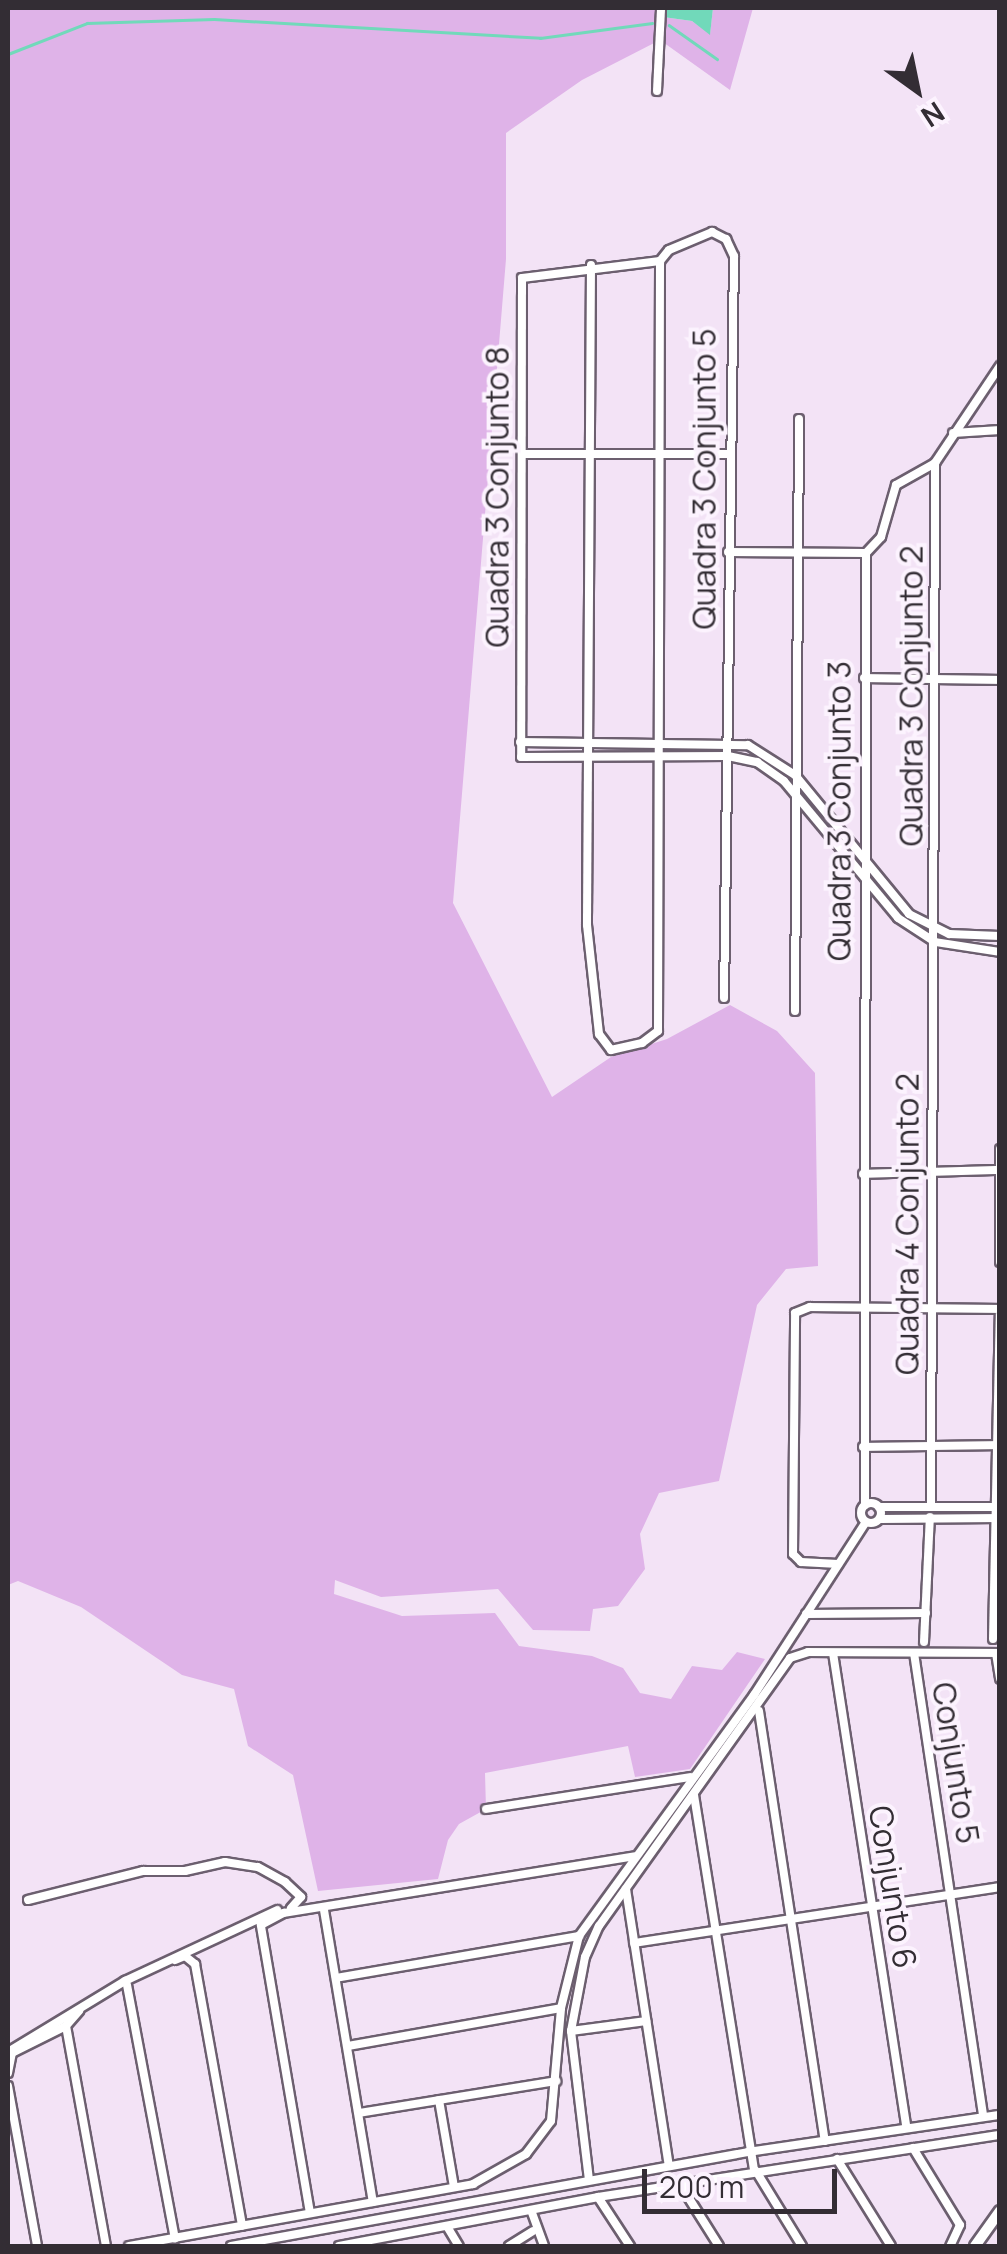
<!DOCTYPE html>
<style>
body{margin:0}
#map{position:relative;width:1007px;height:2254px;overflow:hidden;background:#f3e3f6;font-family:Manrope,sans-serif}
div>[style]{position:absolute}
.green>*{inset:0;background:#dfb3e8}
.water>*{inset:0;background:#71d9ba}
.stream>*{height:2.5px;margin:-1.25px;padding:0 1.25px;transform-origin:1.25px;border-radius:1.25px;background:#71d9ba}
.roads{filter:drop-shadow(2px 0 #6c5f6f) drop-shadow(-2px 0 #6c5f6f) drop-shadow(0 2px #6c5f6f) drop-shadow(0 -2px #6c5f6f)}
.minor>*{height:8px;margin:-4px;padding:0 4px;transform-origin:4px;border-radius:4px;background:#fff}
.minor>.ring{margin:-4px;padding:0;box-sizing:content-box;background:none;border:8px solid #fff;border-radius:50%}
.tertiary>*{height:10px;margin:-5px;padding:0 5px;transform-origin:5px;border-radius:5px;background:#fff}
span{translate:-50% -50%;white-space:nowrap;text-align:center;line-height:1.15;-webkit-text-stroke:8px #fcf3fe;paint-order:stroke}
.street-label{font-size:32px;color:#332d34}
.frame{position:absolute;inset:0;border:10px solid #332d34;pointer-events:none}
.north{position:absolute;left:867px;top:40px;width:100px;height:100px;-webkit-text-stroke:8px #fcf3fe;paint-order:stroke;rotate:147deg;font-size:28px;font-weight:700;line-height:40px;text-align:center;color:#332d34}
.north::after{content:'';display:block;margin:auto;width:35px;height:45px;background:#332d34;clip-path:polygon(50% 0,100% 100%,50% 72%,0 100%)}
.scale{position:absolute;left:642px;top:2169px;width:195px;height:45px;box-sizing:border-box;border:5px solid #332d34;border-top:0;padding-left:12px;font-size:30px;line-height:35px;white-space:nowrap;color:#332d34;-webkit-text-stroke:8px #fcf3fe;paint-order:stroke}
</style>
<div id="map">
<div class="green">
<i style="clip-path:polygon(8px 8px,657px 8px,660px 33px,663px 17px,692px 21px,710px 34px,713px 8px,753px 8px,730px 90px,660px 40px,582px 80px,506px 133px,506px 259px,453px 903px,552px 1097px,611px 1057px,667px 1039px,730px 1005px,777px 1031px,815px 1073px,818px 1266px,786px 1269px,757px 1305px,719px 1481px,659px 1493px,640px 1534px,645px 1569px,618px 1606px,593px 1609px,590px 1631px,533px 1630px,498px 1589px,381px 1597px,335px 1580px,334px 1594px,402px 1616px,495px 1613px,519px 1646px,592px 1656px,623px 1668px,640px 1693px,671px 1699px,692px 1666px,722px 1670px,737px 1652px,765px 1659px,690px 1769px,635px 1777px,628px 1746px,485px 1773px,486px 1809px,459px 1824px,448px 1840px,438px 1879px,318px 1891px,293px 1775px,248px 1746px,234px 1689px,182px 1675px,81px 1607px,18px 1581px,8px 1585px)"></i>
</div>
<div class="water">
<i style="clip-path:polygon(663px 8px,713px 8px,710px 35px,692px 21px,663px 17px)"></i>
</div>
<div class="stream">
<i style="left:669px;top:25px;width:59px;rotate:35.3deg"></i>
<i style="left:8px;top:54px;width:85px;rotate:-21.4deg"></i>
<i style="left:87px;top:23px;width:127px;rotate:-1.8deg"></i>
<i style="left:214px;top:19px;width:327px;rotate:3.3deg"></i>
<i style="left:540px;top:38px;width:113px;rotate:-7.6deg"></i>
</div>
<div class="roads">
<div class="minor">
<i style="left:657px;top:91px;width:83px;rotate:-87.2deg"></i>
<i style="left:660px;top:261px;width:139px;rotate:173deg"></i>
<i style="left:522px;top:278px;width:479px;rotate:90.1deg"></i>
<i style="left:521px;top:757px;width:207px;rotate:-0.3deg"></i>
<i style="left:728px;top:756px;width:30px;rotate:12deg"></i>
<i style="left:757px;top:762px;width:33px;rotate:35deg"></i>
<i style="left:784px;top:781px;width:178px;rotate:50.2deg"></i>
<i style="left:898px;top:918px;width:44px;rotate:33deg"></i>
<i style="left:935px;top:942px;width:66px;rotate:8.7deg"></i>
<i style="left:591px;top:265px;width:660px;rotate:90.35deg"></i>
<i style="left:587px;top:925px;width:110px;rotate:83.7deg"></i>
<i style="left:599px;top:1034px;width:20px;rotate:53deg"></i>
<i style="left:611px;top:1050px;width:32px;rotate:-13deg"></i>
<i style="left:642px;top:1043px;width:20px;rotate:-37deg"></i>
<i style="left:658px;top:1031px;width:770px;rotate:-89.85deg"></i>
<i style="left:660px;top:261px;width:14px;rotate:-51deg"></i>
<i style="left:669px;top:250px;width:47px;rotate:-22.7deg"></i>
<i style="left:712px;top:232px;width:16px;rotate:27deg"></i>
<i style="left:726px;top:239px;width:19px;rotate:65deg"></i>
<i style="left:734px;top:256px;width:742px;rotate:90.77deg"></i>
<i style="left:953px;top:433px;width:47px;rotate:-3.7deg"></i>
<i style="left:523px;top:454px;width:206px"></i>
<i style="left:728px;top:552px;width:138px;rotate:0.4deg"></i>
<i style="left:866px;top:553px;width:22px;rotate:-47deg"></i>
<i style="left:881px;top:537px;width:54px;rotate:-73.9deg"></i>
<i style="left:896px;top:485px;width:45px;rotate:-29.4deg"></i>
<i style="left:864px;top:678px;width:136px;rotate:0.8deg"></i>
<i style="left:520px;top:742px;width:228px;rotate:0.8deg"></i>
<i style="left:748px;top:745px;width:56px;rotate:32.6deg"></i>
<i style="left:795px;top:775px;width:180px;rotate:50.6deg"></i>
<i style="left:909px;top:914px;width:45px;rotate:26.6deg"></i>
<i style="left:949px;top:934px;width:51px;rotate:2.2deg"></i>
<i style="left:795px;top:1011px;width:592px;rotate:-89.61deg"></i>
<i style="left:1000px;top:1149px;width:113px;rotate:90deg"></i>
<i style="left:863px;top:1174px;width:137px;rotate:-1.7deg"></i>
<i style="left:863px;top:1447px;width:137px;rotate:-0.8deg"></i>
<i class="ring" style="left:861px;top:1503px;width:12px;height:12px"></i>
<i style="left:865px;top:1505px;width:952px;rotate:-89.94deg"></i>
<i style="left:931px;top:1506px;width:1043px;rotate:-89.78deg"></i>
<i style="left:935px;top:463px;width:117px;rotate:-56.2deg"></i>
<i style="left:879px;top:1507px;width:121px"></i>
<i style="left:880px;top:1519px;width:120px;rotate:-0.5deg"></i>
<i style="left:838px;top:1564px;width:37px;rotate:-177deg"></i>
<i style="left:801px;top:1562px;width:11px;rotate:-135deg"></i>
<i style="left:793px;top:1554px;width:241px;rotate:-89.5deg"></i>
<i style="left:795px;top:1313px;width:16px;rotate:-22deg"></i>
<i style="left:810px;top:1307px;width:190px;rotate:0.6deg"></i>
<i style="left:806px;top:1614px;width:120px;rotate:-0.5deg"></i>
<i style="left:993px;top:1639px;width:324px;rotate:-88.8deg"></i>
<i style="left:924px;top:1642px;width:125px;rotate:-87.3deg"></i>
<i style="left:833px;top:1653px;width:480px;rotate:81.2deg"></i>
<i style="left:914px;top:1653px;width:469px;rotate:81.5deg"></i>
<i style="left:996px;top:1653px;width:26px;rotate:81deg"></i>
<i style="left:759px;top:1711px;width:435px;rotate:81.3deg"></i>
<i style="left:694px;top:1795px;width:381px;rotate:80.9deg"></i>
<i style="left:486px;top:1809px;width:207px;rotate:-8.9deg"></i>
<i style="left:626px;top:1889px;width:280px;rotate:81.2deg"></i>
<i style="left:28px;top:1900px;width:119px;rotate:-14.2deg"></i>
<i style="left:143px;top:1871px;width:42px"></i>
<i style="left:185px;top:1871px;width:41px;rotate:-12.7deg"></i>
<i style="left:225px;top:1862px;width:33px;rotate:9deg"></i>
<i style="left:258px;top:1867px;width:31px;rotate:29deg"></i>
<i style="left:285px;top:1882px;width:22px;rotate:43deg"></i>
<i style="left:301px;top:1897px;width:15px;rotate:132deg"></i>
<i style="left:324px;top:1910px;width:296px;rotate:80.5deg"></i>
<i style="left:634px;top:1943px;width:370px;rotate:-8.7deg"></i>
<i style="left:175px;top:1960px;width:11px;rotate:-22deg"></i>
<i style="left:185px;top:1956px;width:13px;rotate:39deg"></i>
<i style="left:195px;top:1964px;width:266px;rotate:79.8deg"></i>
<i style="left:336px;top:1978px;width:247px;rotate:-9.8deg"></i>
<i style="left:127px;top:1985px;width:258px;rotate:79.3deg"></i>
<i style="left:66px;top:2026px;width:224px;rotate:79.7deg"></i>
<i style="left:571px;top:2031px;width:76px;rotate:-7.6deg"></i>
<i style="left:348px;top:2046px;width:216px;rotate:-10.1deg"></i>
<i style="left:8px;top:2052px;width:137px;rotate:-31.3deg"></i>
<i style="left:125px;top:1981px;width:168px;rotate:-25deg"></i>
<i style="left:8px;top:2073px;width:20px;rotate:-79deg"></i>
<i style="left:12px;top:2053px;width:60px;rotate:-26.6deg"></i>
<i style="left:66px;top:2026px;width:20px;rotate:-49deg"></i>
<i style="left:8px;top:2086px;width:163px;rotate:79.7deg"></i>
<i style="left:439px;top:2100px;width:88px;rotate:80.2deg"></i>
<i style="left:359px;top:2113px;width:200px;rotate:-9.2deg"></i>
<i style="left:913px;top:2148px;width:90px;rotate:58.6deg"></i>
<i style="left:960px;top:2225px;width:23px;rotate:115deg"></i>
<i style="left:837px;top:2159px;width:102px;rotate:58.2deg"></i>
<i style="left:756px;top:2171px;width:88px;rotate:58.5deg"></i>
<i style="left:589px;top:2180px;width:150px;rotate:-96.9deg"></i>
<i style="left:571px;top:2031px;width:75px;rotate:-79.3deg"></i>
<i style="left:585px;top:1957px;width:34px;rotate:-66deg"></i>
<i style="left:599px;top:1926px;width:329px;rotate:-54.5deg"></i>
<i style="left:790px;top:1658px;width:19px;rotate:-18deg"></i>
<i style="left:808px;top:1652px;width:192px;rotate:0.3deg"></i>
<i style="left:680px;top:2184px;width:73px;rotate:57.8deg"></i>
<i style="left:598px;top:2197px;width:59px;rotate:56.9deg"></i>
<i style="left:531px;top:2210px;width:38px;rotate:70deg"></i>
<i style="left:310px;top:2213px;width:292px;rotate:-99.7deg"></i>
<i style="left:261px;top:1925px;width:26px;rotate:-28deg"></i>
<i style="left:284px;top:1913px;width:355px;rotate:-9.2deg"></i>
<i style="left:448px;top:2228px;width:21px;rotate:59deg"></i>
<i style="left:129px;top:2246px;width:350px;rotate:-10.2deg"></i>
<i style="left:473px;top:2184px;width:61px;rotate:-29.5deg"></i>
<i style="left:526px;top:2154px;width:41px;rotate:-52.9deg"></i>
<i style="left:551px;top:2121px;width:113px;rotate:-84.9deg"></i>
<i style="left:561px;top:2008px;width:74px;rotate:-76deg"></i>
<i style="left:579px;top:1936px;width:298px;rotate:-54deg"></i>
<i style="left:754px;top:1695px;width:206px;rotate:-57.1deg"></i>
<i style="left:231px;top:2246px;width:525px;rotate:-10.3deg"></i>
<i style="left:748px;top:2152px;width:255px;rotate:-8.4deg"></i>
<i style="left:339px;top:2246px;width:264px;rotate:-10.7deg"></i>
<i style="left:598px;top:2197px;width:407px;rotate:-8.8deg"></i>
<i style="left:509px;top:2246px;width:28px;rotate:-32deg"></i>
</div>
<div class="tertiary">
<i style="left:975px;top:2246px;width:43px;rotate:-54.5deg"></i>
</div>
</div>
<div class="street-label">
<span style="left:704px;top:479px;rotate:-90deg">Quadra 3 Conjunto 5</span>
<span style="left:497px;top:497px;rotate:-90deg">Quadra 3 Conjunto 8</span>
<span style="left:911px;top:696px;rotate:-90deg">Quadra 3 Conjunto 2</span>
<span style="left:839px;top:811px;rotate:-90deg">Quadra 3 Conjunto 3</span>
<span style="left:907px;top:1224px;rotate:-90deg">Quadra 4 Conjunto 2</span>
<span style="left:956px;top:1763px;rotate:81deg">Conjunto 5</span>
<span style="left:893px;top:1887px;rotate:81deg">Conjunto 6</span>
</div>
<div class="frame"></div>
<div class="north">N</div>
<div class="scale">200 m</div>
</div>
